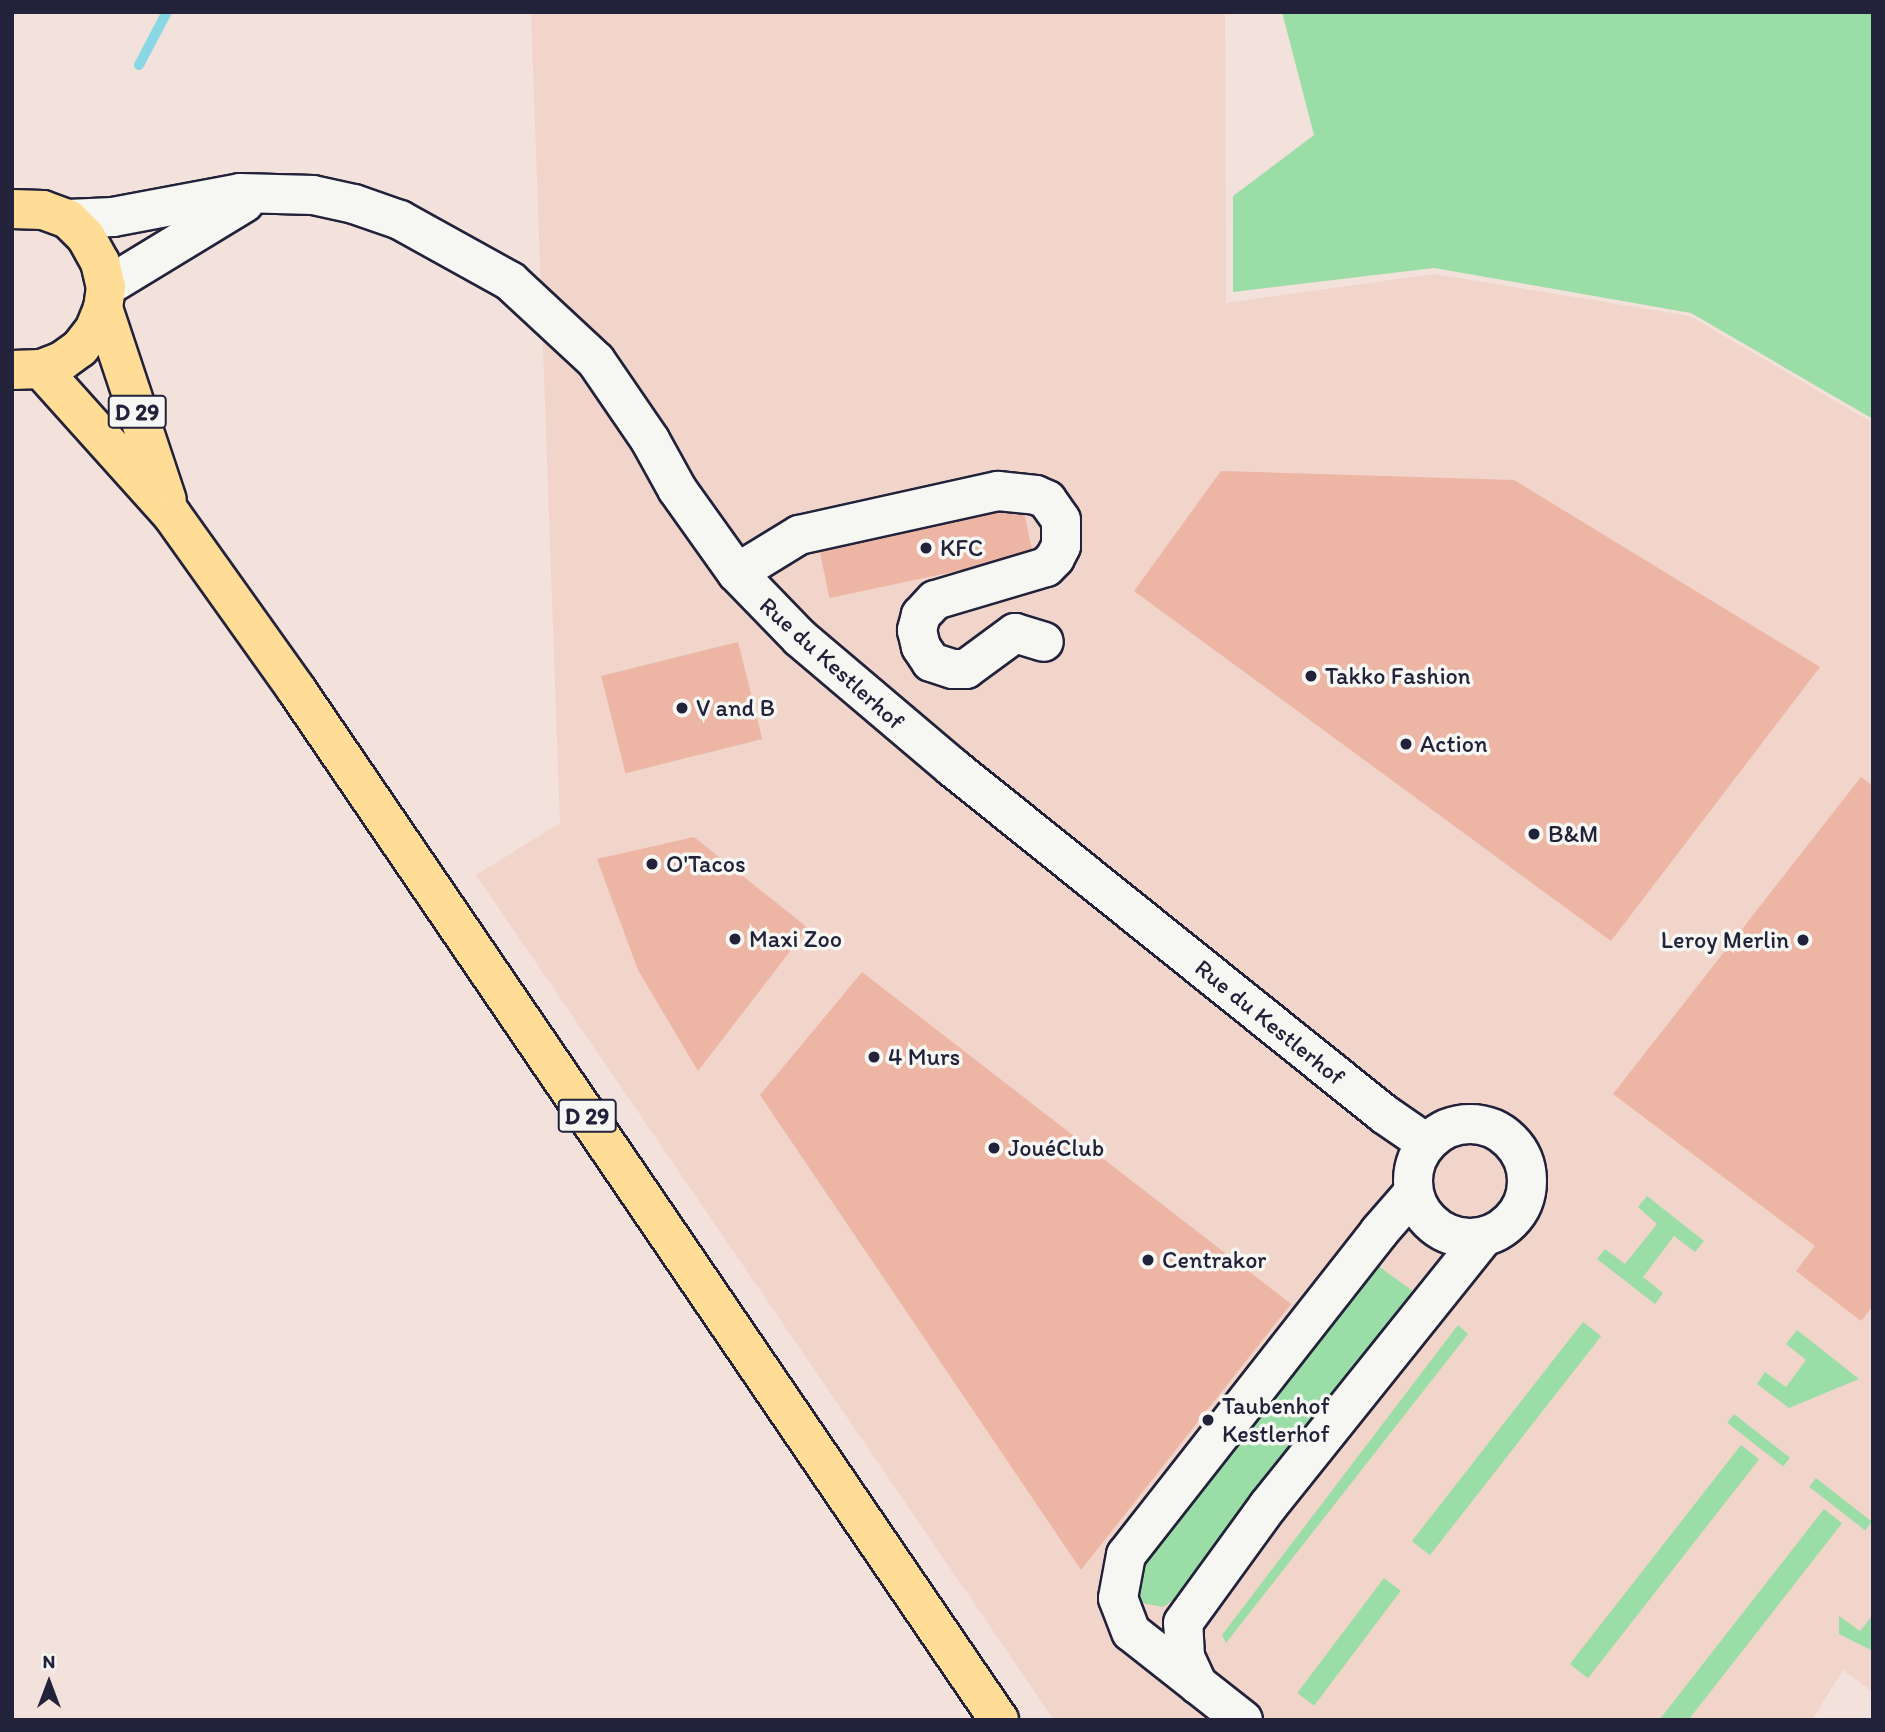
<!DOCTYPE html>
<meta charset="utf-8">
<style>
body{margin:0}
#map{position:relative;width:1885px;height:1732px;overflow:hidden;background:#f3e2db;font-family:Itim,sans-serif}
div>[style]{position:absolute}
.built>*{inset:0;background:#f1d4ca}
.green>*{inset:0;background:#9bdda6;transform-origin:0 0}
.stream>*{height:10px;margin:-5px;padding:0 5px;transform-origin:5px;border-radius:5px;background:#88d7e5}
.building>*{inset:0;background:#edb5a4;transform-origin:0 0}
.roads{filter:drop-shadow(2px 0 #22223b) drop-shadow(-2px 0 #22223b) drop-shadow(0 2px #22223b) drop-shadow(0 -2px #22223b)}
.minor>*{height:38px;margin:-19px;padding:0 19px;transform-origin:19px;border-radius:19px;background:#f6f6f2}
.minor>.ring{margin:-19px;padding:0;box-sizing:content-box;background:none;border:38px solid #f6f6f2;border-radius:50%}
.major>*{height:38px;margin:-19px;padding:0 19px;transform-origin:19px;border-radius:19px;background:#ffdd96}
.dots>*{width:19px;height:19px;translate:-50% -50%;box-sizing:border-box;border:4px solid #f6f6f2;border-radius:50%}
span{translate:-50% -50%;white-space:nowrap;text-align:center;line-height:1.15;-webkit-text-stroke:7px #f6f6f2;paint-order:stroke}
.shield-label span{padding:2px 5px;background:#f6f6f2;border:2px solid;border-radius:5px;-webkit-text-stroke-width:0}
.shield-label{font-size:23px;color:#22223b;font-weight:700}
.poi-label{font-size:24px;color:#22223b}
.left{translate:0 -50%;text-align:left}
.right{translate:-100% -50%;text-align:right}
.street-label{font-size:24px;color:#22223b}
.frame{position:absolute;inset:0;border:14px solid #22223b;pointer-events:none}
.north{position:absolute;left:14px;top:1648px;width:70px;height:70px;-webkit-text-stroke:5px #f6f6f2;paint-order:stroke;rotate:0deg;font-size:19px;font-weight:700;line-height:28px;text-align:center;color:#22223b}
.north::after{content:'';display:block;margin:auto;width:24px;height:32px;background:#22223b;clip-path:polygon(50% 0,100% 100%,50% 72%,0 100%)}
</style>
<div id="map">
<div class="built">
<i style="clip-path:polygon(531px 12px,1225px 12px,1226px 303px,1434px 274px,1690px 316px,1873px 423px,1873px 1692px,1843px 1670px,1812px 1720px,1054px 1720px,476px 875px,560px 823px)"></i>
</div>
<div class="green">
<i style="clip-path:polygon(1282px 12px,1873px 12px,1873px 419px,1691px 313px,1434px 268px,1233px 292px,1233px 196px,1314px 135px)"></i>
<i style="clip-path:polygon(1647px 1196px,1704px 1241px,1695px 1252px,1674px 1236px,1643px 1277px,1663px 1293px,1655px 1304px,1597px 1259px,1605px 1249px,1625px 1264px,1657px 1224px,1638px 1207px)"></i>
<i style="clip-path:polygon(1377px 1265px,1414px 1292px,1179px 1596px,1163px 1607px,1143px 1603px,1137px 1594px,1139px 1570px)"></i>
<i style="left:1583px;top:1322px;width:23px;height:278px;rotate:38deg"></i>
<i style="clip-path:polygon(1458px 1325px,1468px 1334px,1226px 1643px,1222px 1635px)"></i>
<i style="clip-path:polygon(1797px 1330px,1859px 1379px,1789px 1408px,1757px 1384px,1765px 1372px,1786px 1387px,1806px 1360px,1786px 1344px)"></i>
<i style="left:1734px;top:1414px;width:71px;height:11px;rotate:38deg"></i>
<i style="left:1741px;top:1445px;width:23px;height:278px;rotate:38deg"></i>
<i style="left:1816px;top:1478px;width:71px;height:11px;rotate:38deg"></i>
<i style="left:1824px;top:1509px;width:23px;height:270px;rotate:38deg"></i>
<i style="left:1384px;top:1578px;width:21px;height:144px;rotate:37deg"></i>
<i style="clip-path:polygon(1873px 1615px,1873px 1651px,1839px 1634px,1839px 1616px,1860px 1631px)"></i>
</div>
<div class="stream">
<i style="left:139px;top:65px;width:60px;rotate:-62.2deg"></i>
</div>
<div class="building">
<i style="clip-path:polygon(1221px 471px,1514px 480px,1820px 667px,1611px 941px,1134px 591px)"></i>
<i style="left:1021px;top:498px;width:58px;height:208px;rotate:78deg"></i>
<i style="left:738px;top:642px;width:100px;height:141px;rotate:76deg"></i>
<i style="clip-path:polygon(1861px 777px,1873px 786px,1873px 1306px,1861px 1321px,1796px 1271px,1815px 1246px,1613px 1094px)"></i>
<i style="clip-path:polygon(694px 837px,808px 928px,698px 1071px,638px 970px,597px 859px)"></i>
<i style="clip-path:polygon(862px 972px,1291px 1304px,1081px 1570px,760px 1095px)"></i>
</div>
<div class="roads">
<div class="minor">
<i style="left:68px;top:219px;width:45px;rotate:-2.5deg"></i>
<i style="left:113px;top:217px;width:129px;rotate:-10.7deg"></i>
<i style="left:240px;top:193px;width:73px;rotate:1.6deg"></i>
<i style="left:313px;top:195px;width:42px;rotate:12.4deg"></i>
<i style="left:354px;top:204px;width:49px;rotate:19.2deg"></i>
<i style="left:400px;top:220px;width:126px;rotate:29deg"></i>
<i style="left:510px;top:281px;width:117px;rotate:42.9deg"></i>
<i style="left:596px;top:361px;width:96px;rotate:55.6deg"></i>
<i style="left:650px;top:440px;width:56px;rotate:61.1deg"></i>
<i style="left:677px;top:489px;width:103px;rotate:54.5deg"></i>
<i style="left:737px;top:573px;width:91px;rotate:45.9deg"></i>
<i style="left:800px;top:638px;width:199px;rotate:40.3deg"></i>
<i style="left:952px;top:767px;width:554px;rotate:38.77deg"></i>
<i style="left:1384px;top:1114px;width:51px;rotate:34.6deg"></i>
<i style="left:106px;top:287px;width:162px;rotate:-31.3deg"></i>
<i style="left:737px;top:573px;width:73px;rotate:-31.5deg"></i>
<i style="left:799px;top:535px;width:204px;rotate:-12.5deg"></i>
<i style="left:998px;top:491px;width:38px;rotate:6deg"></i>
<i style="left:1036px;top:495px;width:12px;rotate:24deg"></i>
<i style="left:1047px;top:500px;width:24px;rotate:55deg"></i>
<i style="left:1061px;top:520px;width:26px;rotate:90deg"></i>
<i style="left:1061px;top:546px;width:13px;rotate:117deg"></i>
<i style="left:1055px;top:558px;width:13px;rotate:135deg"></i>
<i style="left:1046px;top:567px;width:116px;rotate:163.4deg"></i>
<i style="left:935px;top:600px;width:21px;rotate:133deg"></i>
<i style="left:921px;top:615px;width:16px;rotate:105deg"></i>
<i style="left:917px;top:630px;width:17px;rotate:77deg"></i>
<i style="left:921px;top:647px;width:18px;rotate:56deg"></i>
<i style="left:931px;top:662px;width:23px;rotate:18deg"></i>
<i style="left:953px;top:669px;width:13px"></i>
<i style="left:966px;top:669px;width:61px;rotate:-36.3deg"></i>
<i style="left:1015px;top:633px;width:30px;rotate:17deg"></i>
<i class="ring" style="left:1413px;top:1124px;width:76px;height:76px"></i>
<i style="left:1198px;top:1685px;width:31px;rotate:-115deg"></i>
<i style="left:1185px;top:1657px;width:34px;rotate:-93deg"></i>
<i style="left:1183px;top:1623px;width:145px;rotate:-54deg"></i>
<i style="left:1268px;top:1506px;width:344px;rotate:-51.3deg"></i>
<i style="left:1243px;top:1720px;width:142px;rotate:-141.8deg"></i>
<i style="left:1131px;top:1632px;width:36px;rotate:-111deg"></i>
<i style="left:1118px;top:1598px;width:44px;rotate:-79.5deg"></i>
<i style="left:1126px;top:1555px;width:410px;rotate:-51.9deg"></i>
<i style="left:1379px;top:1232px;width:52px;rotate:-48.9deg"></i>
</div>
<div class="major">
<i style="left:12px;top:209px;width:31px;rotate:2deg"></i>
<i style="left:43px;top:210px;width:27px;rotate:20deg"></i>
<i style="left:68px;top:219px;width:25px;rotate:45deg"></i>
<i style="left:86px;top:237px;width:29px;rotate:61deg"></i>
<i style="left:100px;top:262px;width:26px;rotate:77deg"></i>
<i style="left:106px;top:287px;width:21px;rotate:98deg"></i>
<i style="left:103px;top:308px;width:24px;rotate:112deg"></i>
<i style="left:94px;top:330px;width:23px;rotate:128deg"></i>
<i style="left:80px;top:348px;width:22px;rotate:144deg"></i>
<i style="left:62px;top:361px;width:22px;rotate:159deg"></i>
<i style="left:41px;top:369px;width:29px;rotate:178deg"></i>
<i style="left:103px;top:308px;width:202px;rotate:71.6deg"></i>
<i style="left:41px;top:369px;width:196px;rotate:48.1deg"></i>
<i style="left:172px;top:515px;width:214px;rotate:54.5deg"></i>
<i style="left:296px;top:689px;width:1248px;rotate:55.71deg"></i>
</div>
</div>
<div class="dots">
<i style="left:926px;top:548px;background:#22223b"></i>
<i style="left:1311px;top:676px;background:#22223b"></i>
<i style="left:682px;top:708px;background:#22223b"></i>
<i style="left:1406px;top:744px;background:#22223b"></i>
<i style="left:1534px;top:834px;background:#22223b"></i>
<i style="left:652px;top:864px;background:#22223b"></i>
<i style="left:735px;top:939px;background:#22223b"></i>
<i style="left:1803px;top:940px;background:#22223b"></i>
<i style="left:874px;top:1057px;background:#22223b"></i>
<i style="left:994px;top:1148px;background:#22223b"></i>
<i style="left:1148px;top:1260px;background:#22223b"></i>
<i style="left:1208px;top:1420px;background:#22223b"></i>
</div>
<div class="shield-label">
<span style="left:137px;top:412px">D 29</span>
<span style="left:587px;top:1116px">D 29</span>
</div>
<div class="poi-label">
<span class="left" style="left:940px;top:548px">KFC</span>
<span class="left" style="left:1325px;top:676px">Takko Fashion</span>
<span class="left" style="left:696px;top:708px">V and B</span>
<span class="left" style="left:1420px;top:744px">Action</span>
<span class="left" style="left:1548px;top:834px">B&amp;M</span>
<span class="left" style="left:666px;top:864px">O'Tacos</span>
<span class="left" style="left:749px;top:939px">Maxi Zoo</span>
<span class="right" style="left:1789px;top:940px">Leroy Merlin</span>
<span class="left" style="left:888px;top:1057px">4 Murs</span>
<span class="left" style="left:1008px;top:1148px">JouéClub</span>
<span class="left" style="left:1162px;top:1260px">Centrakor</span>
<span class="left" style="left:1222px;top:1420px">Taubenhof<br>Kestlerhof</span>
</div>
<div class="street-label">
<span style="left:832px;top:663px;rotate:42deg">Rue du Kestlerhof</span>
<span style="left:1270px;top:1022px;rotate:39deg">Rue du Kestlerhof</span>
</div>
<div class="frame"></div>
<div class="north">N</div>
</div>
